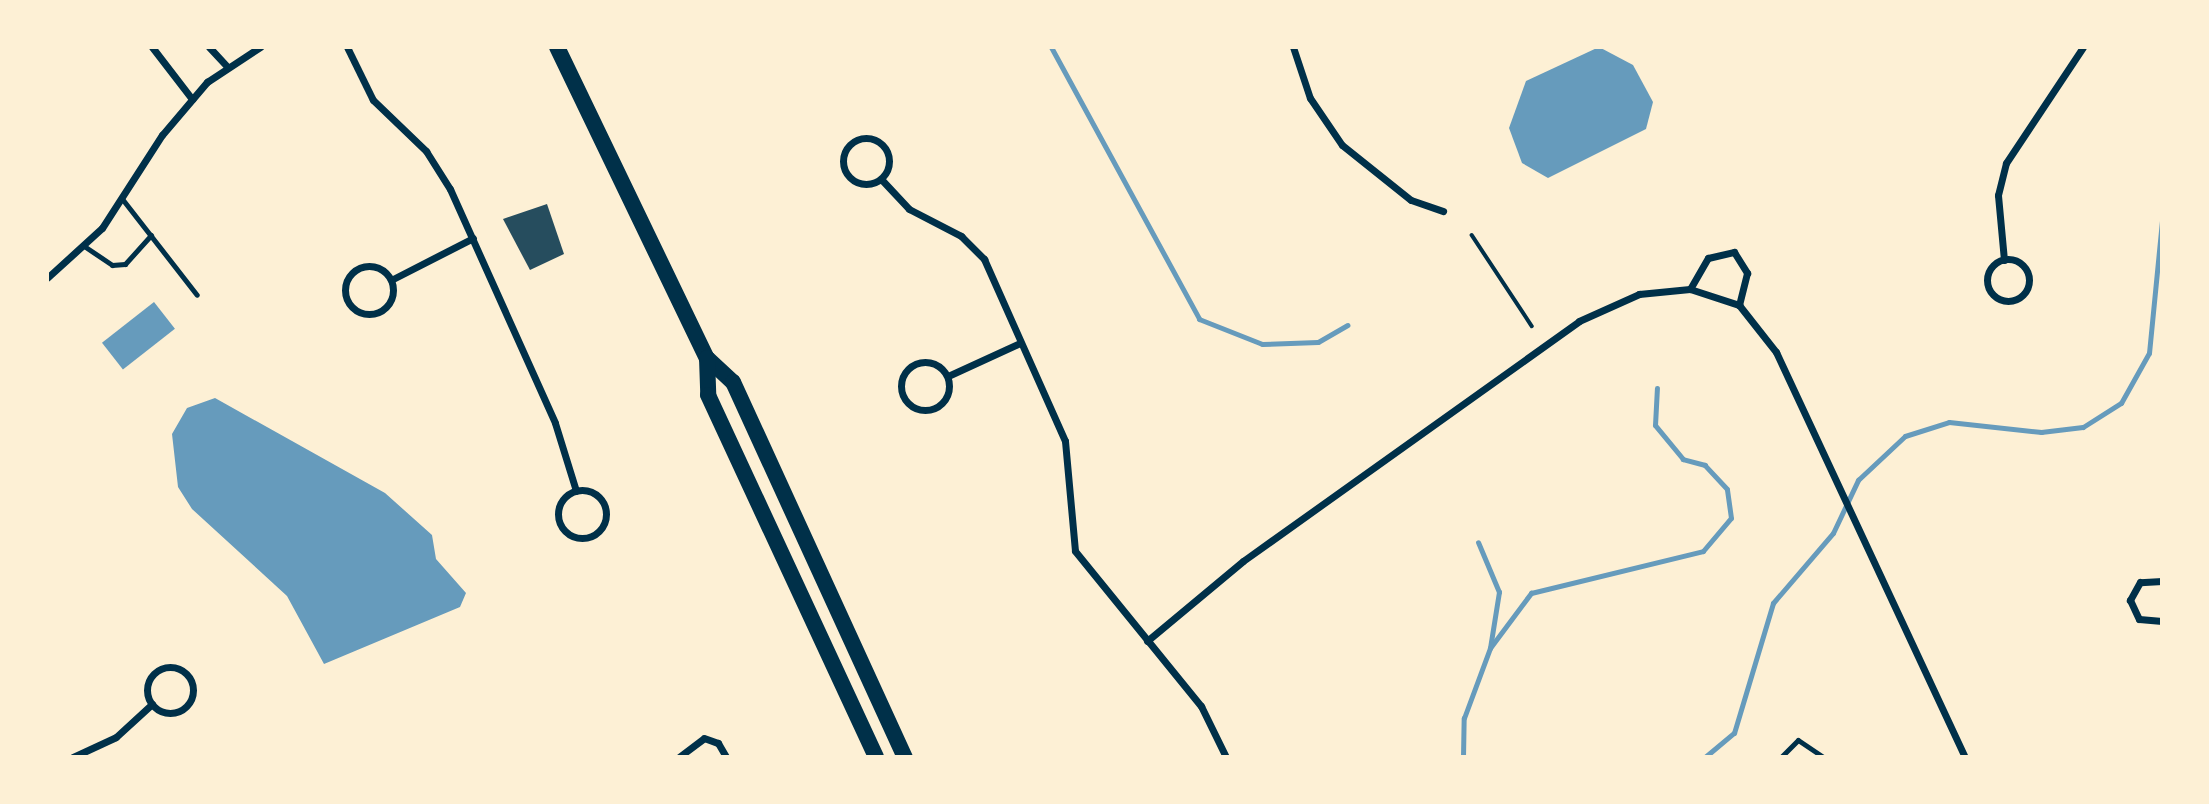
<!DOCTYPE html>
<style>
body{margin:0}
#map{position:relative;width:2209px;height:804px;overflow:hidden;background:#fdf0d5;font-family:Arial,sans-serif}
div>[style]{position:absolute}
.water>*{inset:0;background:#669bbc;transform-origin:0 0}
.stream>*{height:5px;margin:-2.5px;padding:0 2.5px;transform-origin:2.5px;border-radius:2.5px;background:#669bbc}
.building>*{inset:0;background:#264d5e}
.path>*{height:3.5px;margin:-1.75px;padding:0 1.75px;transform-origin:1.75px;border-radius:1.75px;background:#003049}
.service>*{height:5px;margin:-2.5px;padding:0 2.5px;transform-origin:2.5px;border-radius:2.5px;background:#003049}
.minor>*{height:7px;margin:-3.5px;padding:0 3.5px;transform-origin:3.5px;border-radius:3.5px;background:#003049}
.minor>.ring{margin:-3.5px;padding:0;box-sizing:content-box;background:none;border:7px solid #003049;border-radius:50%}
.primary>*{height:16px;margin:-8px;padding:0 8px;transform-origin:8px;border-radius:8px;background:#003049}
span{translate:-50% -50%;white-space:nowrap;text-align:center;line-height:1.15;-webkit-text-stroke:6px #fdf0d5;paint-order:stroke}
.frame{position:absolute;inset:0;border:49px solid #fdf0d5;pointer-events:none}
</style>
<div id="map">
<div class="water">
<i style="clip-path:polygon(1599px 47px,1633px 65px,1653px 102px,1646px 129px,1548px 178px,1522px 163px,1509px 128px,1526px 81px)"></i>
<i style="left:154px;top:302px;width:34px;height:66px;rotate:52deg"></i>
<i style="clip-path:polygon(215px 398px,385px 493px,432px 535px,436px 559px,466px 593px,460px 607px,324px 664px,287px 596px,192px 509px,178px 487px,172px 434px,187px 408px)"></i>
</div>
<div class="stream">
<i style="left:1051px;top:47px;width:310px;rotate:61.4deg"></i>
<i style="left:1199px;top:319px;width:68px;rotate:21.6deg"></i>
<i style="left:1262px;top:344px;width:56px;rotate:-2deg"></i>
<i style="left:1318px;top:342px;width:34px;rotate:-30deg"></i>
<i style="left:1490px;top:648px;width:69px;rotate:-53.3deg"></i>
<i style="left:1531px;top:593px;width:177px;rotate:-13.7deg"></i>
<i style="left:1703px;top:551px;width:43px;rotate:-49.7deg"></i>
<i style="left:1731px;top:518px;width:29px;rotate:-98deg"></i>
<i style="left:1727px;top:489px;width:33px;rotate:-133deg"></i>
<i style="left:1705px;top:465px;width:23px;rotate:-165deg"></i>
<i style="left:1683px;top:459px;width:44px;rotate:-129.5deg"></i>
<i style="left:1655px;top:425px;width:37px;rotate:-87deg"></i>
<i style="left:1463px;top:757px;width:39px;rotate:-89deg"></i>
<i style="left:1464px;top:718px;width:75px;rotate:-69.6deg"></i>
<i style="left:1490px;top:648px;width:57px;rotate:-80.9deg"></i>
<i style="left:1499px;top:592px;width:54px;rotate:-112.8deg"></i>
<i style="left:1705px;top:757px;width:38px;rotate:-40deg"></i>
<i style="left:1734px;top:733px;width:136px;rotate:-73.3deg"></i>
<i style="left:1773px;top:603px;width:92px;rotate:-49.4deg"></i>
<i style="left:1833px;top:533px;width:59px;rotate:-64.7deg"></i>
<i style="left:1858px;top:480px;width:64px;rotate:-43.1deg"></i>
<i style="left:1905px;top:436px;width:46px;rotate:-17.7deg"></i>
<i style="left:1949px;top:422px;width:93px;rotate:6.2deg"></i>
<i style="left:2041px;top:432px;width:42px;rotate:-6.8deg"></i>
<i style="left:2083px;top:427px;width:45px;rotate:-32.3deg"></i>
<i style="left:2121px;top:403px;width:57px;rotate:-60.8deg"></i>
<i style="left:2149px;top:353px;width:133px;rotate:-84.4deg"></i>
</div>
<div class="building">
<i style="clip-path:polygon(547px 204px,564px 254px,530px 270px,503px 219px)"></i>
</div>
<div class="path">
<i style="left:1472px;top:235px;width:109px;rotate:56.6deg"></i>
</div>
<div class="service">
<i style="left:123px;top:200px;width:120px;rotate:52.1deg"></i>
<i style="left:84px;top:246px;width:34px;rotate:34deg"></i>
<i style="left:112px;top:265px;width:13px;rotate:-4deg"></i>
<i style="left:125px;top:264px;width:39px;rotate:-48deg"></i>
<i style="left:1781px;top:757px;width:24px;rotate:-45deg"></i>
<i style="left:1798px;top:740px;width:30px;rotate:34deg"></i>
</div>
<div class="minor">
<i style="left:152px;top:47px;width:66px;rotate:52.4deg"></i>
<i style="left:209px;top:47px;width:26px;rotate:47deg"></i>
<i style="left:347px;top:47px;width:59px;rotate:63.9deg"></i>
<i style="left:373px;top:100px;width:74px;rotate:43.9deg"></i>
<i style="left:426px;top:151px;width:45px;rotate:57.7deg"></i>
<i style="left:450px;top:189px;width:256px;rotate:65.8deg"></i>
<i style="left:555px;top:423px;width:71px;rotate:72.8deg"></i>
<i style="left:1293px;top:47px;width:54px;rotate:71.6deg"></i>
<i style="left:1310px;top:98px;width:57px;rotate:55.8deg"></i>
<i style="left:1342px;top:145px;width:88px;rotate:38.6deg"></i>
<i style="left:1411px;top:200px;width:34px;rotate:19deg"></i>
<i class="ring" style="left:843px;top:138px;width:39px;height:39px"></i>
<i style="left:881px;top:179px;width:41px;rotate:47deg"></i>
<i style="left:909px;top:209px;width:59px;rotate:27.4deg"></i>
<i style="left:961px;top:236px;width:33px;rotate:45deg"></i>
<i style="left:984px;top:259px;width:199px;rotate:66deg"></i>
<i style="left:1065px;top:441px;width:110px;rotate:84.8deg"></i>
<i style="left:1075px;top:551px;width:200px;rotate:50.9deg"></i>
<i style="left:1201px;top:706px;width:57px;rotate:63.9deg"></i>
<i class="ring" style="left:1987px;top:259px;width:35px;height:35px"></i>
<i style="left:2004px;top:260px;width:65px;rotate:-95.3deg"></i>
<i style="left:1998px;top:195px;width:33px;rotate:-76deg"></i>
<i style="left:2006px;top:163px;width:139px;rotate:-56.4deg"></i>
<i class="ring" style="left:345px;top:266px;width:41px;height:41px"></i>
<i style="left:47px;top:278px;width:74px;rotate:-42.3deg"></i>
<i style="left:102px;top:228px;width:111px;rotate:-57.2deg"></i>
<i style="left:162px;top:135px;width:70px;rotate:-49.7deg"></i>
<i style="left:207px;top:82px;width:64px;rotate:-33.4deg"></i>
<i style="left:391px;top:280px;width:92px;rotate:-27.1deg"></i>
<i style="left:1690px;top:289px;width:36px;rotate:-60deg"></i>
<i style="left:1708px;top:258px;width:27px;rotate:-13deg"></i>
<i style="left:1734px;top:252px;width:25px;rotate:58deg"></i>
<i style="left:1747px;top:273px;width:33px;rotate:104deg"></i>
<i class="ring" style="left:901px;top:362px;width:41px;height:41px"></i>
<i style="left:948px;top:376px;width:79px;rotate:-24.6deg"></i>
<i class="ring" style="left:558px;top:490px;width:41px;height:41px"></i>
<i style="left:2162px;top:581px;width:22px;rotate:177deg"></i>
<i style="left:2140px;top:582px;width:21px;rotate:119deg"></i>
<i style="left:2130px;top:600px;width:21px;rotate:65deg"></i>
<i style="left:2139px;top:619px;width:23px;rotate:5deg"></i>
<i style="left:1147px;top:641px;width:125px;rotate:-39.8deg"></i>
<i style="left:1243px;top:561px;width:413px;rotate:-35.5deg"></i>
<i style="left:1579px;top:321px;width:66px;rotate:-24.2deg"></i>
<i style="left:1639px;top:294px;width:51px;rotate:-5.6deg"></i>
<i style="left:1690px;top:289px;width:52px;rotate:18.1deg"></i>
<i style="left:1739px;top:305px;width:60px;rotate:51.8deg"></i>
<i style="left:1776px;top:352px;width:447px;rotate:65deg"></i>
<i class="ring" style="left:147px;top:667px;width:39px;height:39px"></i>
<i style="left:73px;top:757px;width:47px;rotate:-24.9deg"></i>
<i style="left:116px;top:737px;width:49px;rotate:-42.5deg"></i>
<i style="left:679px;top:757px;width:31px;rotate:-37deg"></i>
<i style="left:704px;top:738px;width:15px;rotate:20deg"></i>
<i style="left:718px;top:743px;width:16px;rotate:60deg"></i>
</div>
<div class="primary">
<i style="left:557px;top:47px;width:345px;rotate:64.3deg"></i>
<i style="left:707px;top:358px;width:35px;rotate:43deg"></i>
<i style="left:733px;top:382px;width:413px;rotate:65.4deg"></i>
<i style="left:707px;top:358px;width:37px;rotate:88deg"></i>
<i style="left:708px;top:395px;width:399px;rotate:65.1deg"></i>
</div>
<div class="frame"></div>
</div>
